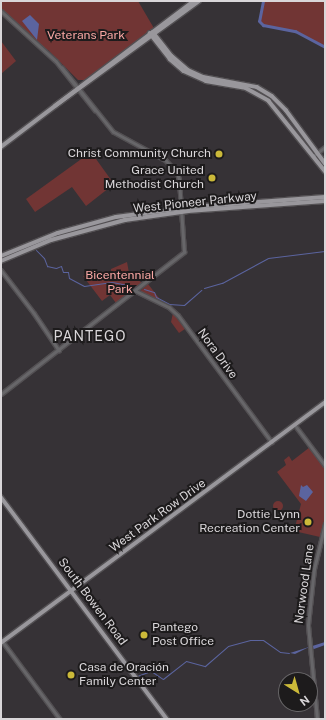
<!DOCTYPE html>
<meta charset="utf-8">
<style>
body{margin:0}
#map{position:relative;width:326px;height:720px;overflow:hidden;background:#363236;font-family:"Public Sans",sans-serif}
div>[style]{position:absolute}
.green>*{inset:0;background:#713534}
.round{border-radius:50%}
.water>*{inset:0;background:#5b649f}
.stream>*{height:1px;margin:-0.5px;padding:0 0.5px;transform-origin:0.5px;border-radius:0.5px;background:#5b649f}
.river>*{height:3px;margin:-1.5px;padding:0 1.5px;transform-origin:1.5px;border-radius:1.5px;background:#5b649f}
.roads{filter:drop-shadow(1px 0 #535053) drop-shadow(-1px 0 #535053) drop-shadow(0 1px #535053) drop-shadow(0 -1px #535053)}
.minor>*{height:2.5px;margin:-1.25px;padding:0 1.25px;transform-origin:1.25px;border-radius:1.25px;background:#676669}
.major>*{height:3.5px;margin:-1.75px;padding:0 1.75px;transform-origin:1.75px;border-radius:1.75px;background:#99979c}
.dots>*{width:11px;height:11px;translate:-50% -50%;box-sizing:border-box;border:2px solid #1d1b1c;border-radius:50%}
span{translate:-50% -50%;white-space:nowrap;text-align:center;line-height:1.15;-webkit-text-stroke:4px #1d1b1c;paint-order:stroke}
.park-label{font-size:12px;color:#faa7a4}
.poi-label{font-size:12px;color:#d9d6d9}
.right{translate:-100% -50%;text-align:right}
.left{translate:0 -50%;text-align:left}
.street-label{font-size:12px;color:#d9d6d9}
.quarter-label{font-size:14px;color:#d9d6d9;letter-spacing:1px}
.frame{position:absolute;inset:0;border:2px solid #d9d6d9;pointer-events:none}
.north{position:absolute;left:278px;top:672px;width:40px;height:40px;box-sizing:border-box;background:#1d1b1c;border:1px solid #686668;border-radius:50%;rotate:143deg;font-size:11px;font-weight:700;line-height:16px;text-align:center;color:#d9d6d9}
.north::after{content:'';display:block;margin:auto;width:14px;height:18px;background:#cbb939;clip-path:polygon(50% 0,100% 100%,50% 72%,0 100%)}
</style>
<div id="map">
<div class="green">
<i style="clip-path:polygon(1px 1px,138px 1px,155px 30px,87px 80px,78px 80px,48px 50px,38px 47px,1px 11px)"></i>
<i style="clip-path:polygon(263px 1px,325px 1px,325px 47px,295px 31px,263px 25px,259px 21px)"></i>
<i style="clip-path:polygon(1px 41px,16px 61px,1px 74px)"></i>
<i style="clip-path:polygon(91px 152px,114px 184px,86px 206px,72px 187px,35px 212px,26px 199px)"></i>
<i style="clip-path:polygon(127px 262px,129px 273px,142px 283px,116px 303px,110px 295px,102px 301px,83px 276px,111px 272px,111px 269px)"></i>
<i style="clip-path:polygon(148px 284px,159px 298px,157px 301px,139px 292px)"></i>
<i style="clip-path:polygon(173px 313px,185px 329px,179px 333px,171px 322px)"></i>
<i style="clip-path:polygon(310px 447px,325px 467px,325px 518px,320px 537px,294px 531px,301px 504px,277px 472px,286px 465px,284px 460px,289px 456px,292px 461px)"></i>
<i class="round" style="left:273px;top:501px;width:10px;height:10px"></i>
</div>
<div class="water">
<i style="clip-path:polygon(30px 15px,39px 24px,37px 40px,22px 21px)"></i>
<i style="clip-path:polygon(301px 485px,303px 487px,307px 485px,313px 492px,306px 501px,299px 496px)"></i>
<i style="clip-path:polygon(325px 642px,325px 645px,314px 649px,307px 648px,295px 654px,290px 653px)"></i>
</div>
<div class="stream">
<i style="left:36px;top:250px;width:11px;rotate:45deg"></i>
<i style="left:44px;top:258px;width:9px;rotate:69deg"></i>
<i style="left:47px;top:266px;width:9px;rotate:13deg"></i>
<i style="left:56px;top:268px;width:5px;rotate:-22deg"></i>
<i style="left:61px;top:266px;width:6px;rotate:72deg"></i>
<i style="left:63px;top:272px;width:5px"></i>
<i style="left:68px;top:272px;width:6px;rotate:81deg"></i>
<i style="left:69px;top:278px;width:17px;rotate:28deg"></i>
<i style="left:84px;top:286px;width:28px;rotate:-8deg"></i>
<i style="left:112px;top:282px;width:25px;rotate:11deg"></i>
<i style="left:204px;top:288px;width:19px;rotate:-16deg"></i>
<i style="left:222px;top:283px;width:52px;rotate:-28.5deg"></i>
<i style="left:268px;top:258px;width:57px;rotate:-7deg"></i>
<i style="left:144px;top:289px;width:10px;rotate:17deg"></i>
<i style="left:154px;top:292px;width:5px;rotate:68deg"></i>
<i style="left:156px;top:297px;width:15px;rotate:28deg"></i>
<i style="left:169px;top:304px;width:15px;rotate:4deg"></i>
<i style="left:184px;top:305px;width:23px;rotate:-41deg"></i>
<i style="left:126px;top:680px;width:27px;rotate:-20deg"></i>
<i style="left:151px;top:671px;width:14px;rotate:34deg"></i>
<i style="left:163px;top:679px;width:29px;rotate:-38deg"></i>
<i style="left:186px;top:661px;width:20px;rotate:15deg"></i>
<i style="left:205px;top:666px;width:30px;rotate:-41deg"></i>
<i style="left:228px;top:646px;width:23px;rotate:-15deg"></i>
<i style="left:250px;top:640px;width:13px"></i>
<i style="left:263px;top:640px;width:21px;rotate:35deg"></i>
<i style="left:280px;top:652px;width:9px;rotate:6deg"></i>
</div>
<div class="river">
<i style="left:263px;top:1px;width:20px;rotate:101deg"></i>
<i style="left:259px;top:21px;width:6px;rotate:45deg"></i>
<i style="left:263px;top:25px;width:33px;rotate:11deg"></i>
<i style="left:295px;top:31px;width:34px;rotate:28deg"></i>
</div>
<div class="roads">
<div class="minor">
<i style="left:1px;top:11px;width:74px;rotate:42.3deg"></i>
<i style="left:56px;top:61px;width:63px;rotate:51.5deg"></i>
<i style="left:313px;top:156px;width:15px;rotate:-37deg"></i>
<i style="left:1px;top:270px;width:54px;rotate:52.5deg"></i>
<i style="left:34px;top:313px;width:45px;rotate:56deg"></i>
<i style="left:136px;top:291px;width:37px;rotate:26deg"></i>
<i style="left:169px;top:307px;width:12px;rotate:42deg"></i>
<i style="left:178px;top:315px;width:158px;rotate:53.5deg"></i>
<i style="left:1px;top:394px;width:232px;rotate:-37.8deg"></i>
<i style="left:184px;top:252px;width:72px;rotate:-94deg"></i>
<i style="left:179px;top:180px;width:7px;rotate:-106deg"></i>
<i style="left:177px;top:173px;width:16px;rotate:-133deg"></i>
<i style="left:166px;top:161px;width:60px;rotate:-151.3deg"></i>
<i style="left:113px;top:132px;width:82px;rotate:-128.6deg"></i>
<i style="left:295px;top:425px;width:50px;rotate:53.1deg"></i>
<i style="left:3px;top:642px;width:96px;rotate:53.5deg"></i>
<i style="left:317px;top:719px;width:94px;rotate:-95.5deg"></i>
<i style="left:308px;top:625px;width:56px;rotate:-83.9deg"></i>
<i style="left:314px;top:569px;width:46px;rotate:-76.3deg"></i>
</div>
<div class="major">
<i style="left:153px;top:32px;width:31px;rotate:52deg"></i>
<i style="left:172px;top:56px;width:21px;rotate:41deg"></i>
<i style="left:188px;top:70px;width:17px;rotate:25deg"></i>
<i style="left:203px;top:77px;width:55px;rotate:10.5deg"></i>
<i style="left:257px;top:87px;width:17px;rotate:31deg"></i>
<i style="left:272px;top:96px;width:20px;rotate:45deg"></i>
<i style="left:286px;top:110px;width:66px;rotate:53.7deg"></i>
<i style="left:150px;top:33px;width:33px;rotate:52deg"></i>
<i style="left:170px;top:59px;width:18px;rotate:41deg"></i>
<i style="left:184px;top:71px;width:24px;rotate:24deg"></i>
<i style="left:206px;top:81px;width:41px;rotate:9.9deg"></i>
<i style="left:246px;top:88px;width:26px;rotate:29deg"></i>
<i style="left:269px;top:101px;width:90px;rotate:51.3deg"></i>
<i style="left:55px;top:106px;width:178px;rotate:-36.1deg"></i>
<i style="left:1px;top:147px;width:242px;rotate:-37.1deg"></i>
<i style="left:1px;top:256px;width:61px;rotate:-22deg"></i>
<i style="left:58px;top:233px;width:60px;rotate:-15.4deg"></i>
<i style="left:116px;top:217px;width:77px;rotate:-7.5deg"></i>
<i style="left:192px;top:207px;width:133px;rotate:-4.3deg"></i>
<i style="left:1px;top:261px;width:54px;rotate:-22.8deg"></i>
<i style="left:51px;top:240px;width:77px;rotate:-15.1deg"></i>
<i style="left:125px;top:220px;width:64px;rotate:-8.1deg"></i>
<i style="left:188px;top:211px;width:137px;rotate:-4.2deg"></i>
<i style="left:1px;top:497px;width:277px;rotate:53.2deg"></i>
<i style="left:1px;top:643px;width:404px;rotate:-36.6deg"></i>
</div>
</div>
<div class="dots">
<i style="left:219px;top:154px;background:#cbb939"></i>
<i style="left:212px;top:178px;background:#cbb939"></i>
<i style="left:308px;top:522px;background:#cbb939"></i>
<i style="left:144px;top:635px;background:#cbb939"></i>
<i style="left:71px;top:675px;background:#cbb939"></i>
</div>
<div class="park-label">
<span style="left:86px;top:36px">Veterans Park</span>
<span style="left:120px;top:283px">Bicentennial<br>Park</span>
</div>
<div class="poi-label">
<span class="right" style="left:211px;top:154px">Christ Community Church</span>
<span class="right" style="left:204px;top:178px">Grace United<br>Methodist Church</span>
<span class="right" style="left:300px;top:522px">Dottie Lynn<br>Recreation Center</span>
<span class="left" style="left:152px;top:635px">Pantego<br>Post Office</span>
<span class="left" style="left:79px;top:675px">Casa de Oración<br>Family Center</span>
</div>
<div class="street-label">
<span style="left:195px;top:203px;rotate:-6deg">West Pioneer Parkway</span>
<span style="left:217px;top:354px;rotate:54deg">Nora Drive</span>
<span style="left:158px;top:516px;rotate:-36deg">West Park Row Drive</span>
<span style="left:305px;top:584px;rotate:-82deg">Norwood Lane</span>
<span style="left:92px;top:602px;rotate:53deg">South Bowen Road</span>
</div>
<div class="quarter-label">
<span style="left:90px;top:336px">PANTEGO</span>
</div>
<div class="frame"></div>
<div class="north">N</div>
</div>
